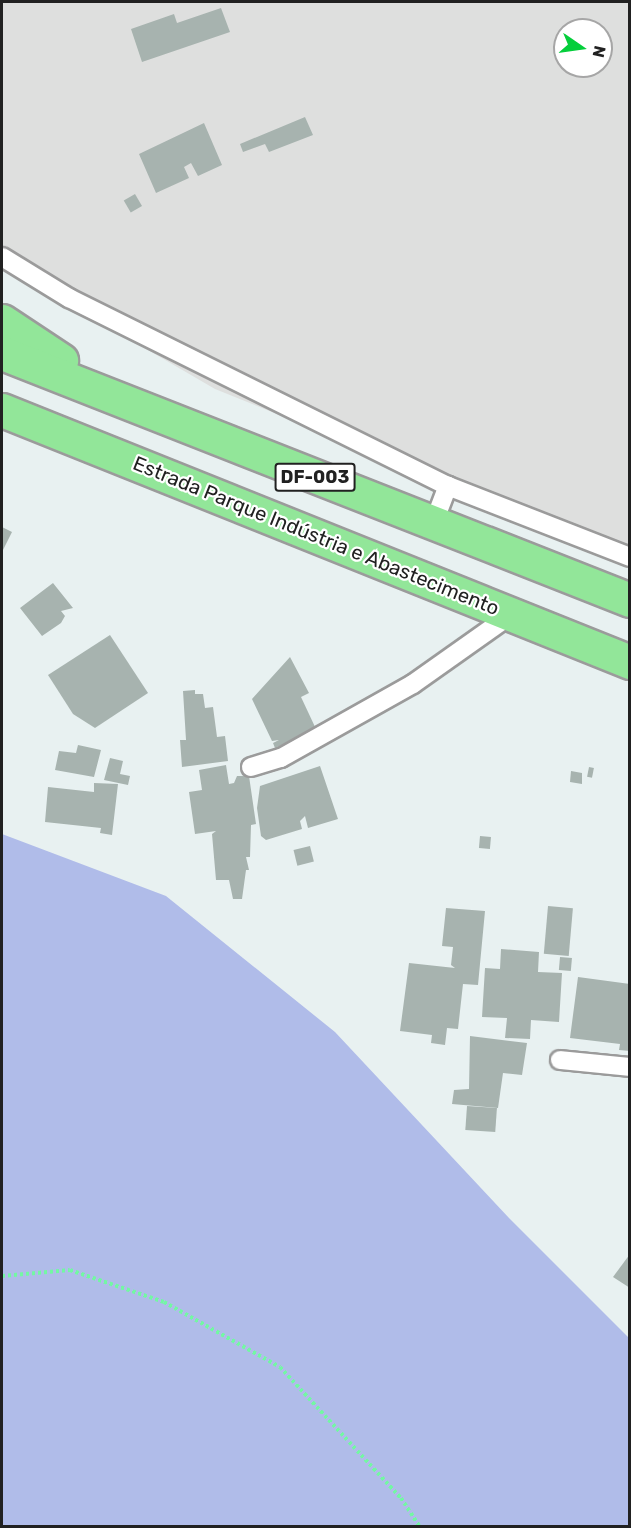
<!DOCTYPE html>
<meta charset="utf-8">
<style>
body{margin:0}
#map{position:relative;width:631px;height:1528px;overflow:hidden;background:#e8f1f1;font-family:Rubik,sans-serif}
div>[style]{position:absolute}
.residential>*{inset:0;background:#dedfde}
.grass>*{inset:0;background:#b0bce9}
.building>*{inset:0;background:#a7b3af;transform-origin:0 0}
.path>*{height:4px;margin-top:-2px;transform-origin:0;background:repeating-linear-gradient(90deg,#73f7a4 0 3px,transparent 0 6px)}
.roads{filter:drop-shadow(2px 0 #9b9b9b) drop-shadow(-2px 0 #9b9b9b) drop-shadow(0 2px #9b9b9b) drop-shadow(0 -2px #9b9b9b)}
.street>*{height:18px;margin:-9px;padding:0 9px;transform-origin:9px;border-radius:9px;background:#fff}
.highway>*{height:33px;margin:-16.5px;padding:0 16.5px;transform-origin:16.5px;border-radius:16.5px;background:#92e699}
span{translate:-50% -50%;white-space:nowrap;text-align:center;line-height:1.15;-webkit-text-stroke:4.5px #fff;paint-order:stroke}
.shield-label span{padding:2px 4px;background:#fff;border:2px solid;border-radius:4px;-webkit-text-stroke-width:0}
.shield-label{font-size:18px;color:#212121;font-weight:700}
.street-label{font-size:20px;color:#212121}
.frame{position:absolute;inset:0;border:3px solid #212121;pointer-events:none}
.north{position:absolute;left:553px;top:18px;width:60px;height:60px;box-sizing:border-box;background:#fff;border:2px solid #a6a6a6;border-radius:50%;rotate:103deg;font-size:16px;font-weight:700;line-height:24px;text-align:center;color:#212121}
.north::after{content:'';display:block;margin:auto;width:21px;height:27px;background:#04ce3b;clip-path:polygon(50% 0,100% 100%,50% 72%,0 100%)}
</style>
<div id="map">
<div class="residential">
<i style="clip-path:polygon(evenodd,2px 2px,629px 2px,629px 556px,215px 389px,2px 265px,2px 2px,565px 30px,601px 30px,601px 66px,565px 66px,565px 30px)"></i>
</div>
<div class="grass">
<i style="clip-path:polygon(2px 834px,166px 896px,335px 1032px,509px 1218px,629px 1338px,629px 1526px,2px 1526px)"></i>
</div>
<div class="building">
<i style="clip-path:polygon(221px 8px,230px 32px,142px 62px,131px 29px,174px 14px,177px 23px)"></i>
<i style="clip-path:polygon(305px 117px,313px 135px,269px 152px,265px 144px,243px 152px,240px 144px)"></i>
<i style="clip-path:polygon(204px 123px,222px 165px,198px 176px,191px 163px,184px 167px,189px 178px,156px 193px,139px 154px)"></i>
<i style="left:135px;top:194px;width:14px;height:13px;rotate:60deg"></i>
<i style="clip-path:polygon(2px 527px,12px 532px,2px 552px)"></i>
<i style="clip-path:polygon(53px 583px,73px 608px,61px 611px,65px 616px,61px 623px,42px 636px,20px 608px)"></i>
<i style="clip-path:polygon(110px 635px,148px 693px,95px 728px,73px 714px,48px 675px)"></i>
<i style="clip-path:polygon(290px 657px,309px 693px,301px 697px,316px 729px,275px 748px,273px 743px,279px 740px,272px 741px,252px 699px)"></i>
<i style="clip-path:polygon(195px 690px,195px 694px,203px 694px,205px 708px,213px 707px,217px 737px,225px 736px,228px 761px,182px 767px,180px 740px,186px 740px,183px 691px)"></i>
<i style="clip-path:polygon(78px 745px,101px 750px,94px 777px,55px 770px,59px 751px,76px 753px)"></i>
<i style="clip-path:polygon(110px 758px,123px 761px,120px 774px,130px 776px,128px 785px,104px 780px)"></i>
<i style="clip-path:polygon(226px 765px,229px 784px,234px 783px,237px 776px,249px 776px,256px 824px,251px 825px,250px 857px,246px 857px,249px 870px,246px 870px,242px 899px,233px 899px,229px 880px,216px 880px,212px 834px,216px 831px,195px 834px,189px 792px,202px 790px,199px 770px)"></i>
<i style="clip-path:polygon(320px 766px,338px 819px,308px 828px,305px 816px,300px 821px,302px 829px,266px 840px,261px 836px,257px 808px,260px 786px)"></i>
<i style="left:589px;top:767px;width:5px;height:10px;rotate:11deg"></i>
<i style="clip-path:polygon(571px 771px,582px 773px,582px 784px,570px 782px)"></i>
<i style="clip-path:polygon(94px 783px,118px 784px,112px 835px,100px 833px,101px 828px,45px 822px,48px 787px,94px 792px)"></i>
<i style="left:480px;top:836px;width:11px;height:12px;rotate:5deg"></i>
<i style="left:310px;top:846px;width:16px;height:17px;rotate:76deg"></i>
<i style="left:548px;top:906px;width:25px;height:48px;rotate:5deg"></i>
<i style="clip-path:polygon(446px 908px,485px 911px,478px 985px,463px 984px,458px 1029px,447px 1028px,445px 1045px,431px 1043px,432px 1035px,400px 1031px,409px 963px,455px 968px,451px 965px,453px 947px,442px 946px)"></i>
<i style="clip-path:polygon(501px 949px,539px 952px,538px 972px,562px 973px,559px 1022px,531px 1020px,530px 1039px,505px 1038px,507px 1018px,482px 1017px,485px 968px,500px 969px)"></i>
<i style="left:560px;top:957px;width:12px;height:13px;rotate:5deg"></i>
<i style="clip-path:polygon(578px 977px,630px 984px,630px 1051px,619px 1050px,620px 1044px,570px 1038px)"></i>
<i style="clip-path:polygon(470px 1036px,527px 1043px,522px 1075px,503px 1073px,498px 1108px,452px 1104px,454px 1090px,469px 1089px)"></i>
<i style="left:467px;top:1106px;width:30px;height:24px;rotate:4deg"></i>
<i style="clip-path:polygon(630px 1254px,630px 1288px,613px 1277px)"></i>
</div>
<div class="path">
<i style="left:2px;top:1276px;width:68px;rotate:-5deg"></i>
<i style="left:70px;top:1270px;width:99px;rotate:18.8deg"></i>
<i style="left:164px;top:1302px;width:133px;rotate:29.3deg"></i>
<i style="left:280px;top:1367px;width:178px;rotate:47.3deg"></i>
<i style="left:401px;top:1498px;width:33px;rotate:57deg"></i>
</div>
<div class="roads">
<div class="street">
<i style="left:2px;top:257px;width:79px;rotate:31.5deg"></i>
<i style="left:69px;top:298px;width:423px;rotate:26.4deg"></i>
<i style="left:448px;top:486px;width:195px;rotate:21.3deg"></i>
<i style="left:434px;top:522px;width:39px;rotate:-69deg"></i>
<i style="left:251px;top:767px;width:31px;rotate:-17deg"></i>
<i style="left:281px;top:758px;width:151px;rotate:-29.3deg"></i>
<i style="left:413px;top:684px;width:121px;rotate:-35.3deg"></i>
<i style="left:560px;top:1060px;width:70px;rotate:5.7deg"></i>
</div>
<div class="highway">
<i style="left:2px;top:321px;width:71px;rotate:33.5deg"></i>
<i style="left:2px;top:353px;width:675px;rotate:21.47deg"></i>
<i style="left:2px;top:410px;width:677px;rotate:21.86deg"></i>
</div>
</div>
<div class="shield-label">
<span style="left:315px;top:477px">DF-003</span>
</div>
<div class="street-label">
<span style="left:316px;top:536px;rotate:22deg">Estrada Parque Indústria e Abastecimento</span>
</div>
<div class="frame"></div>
<div class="north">N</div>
</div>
